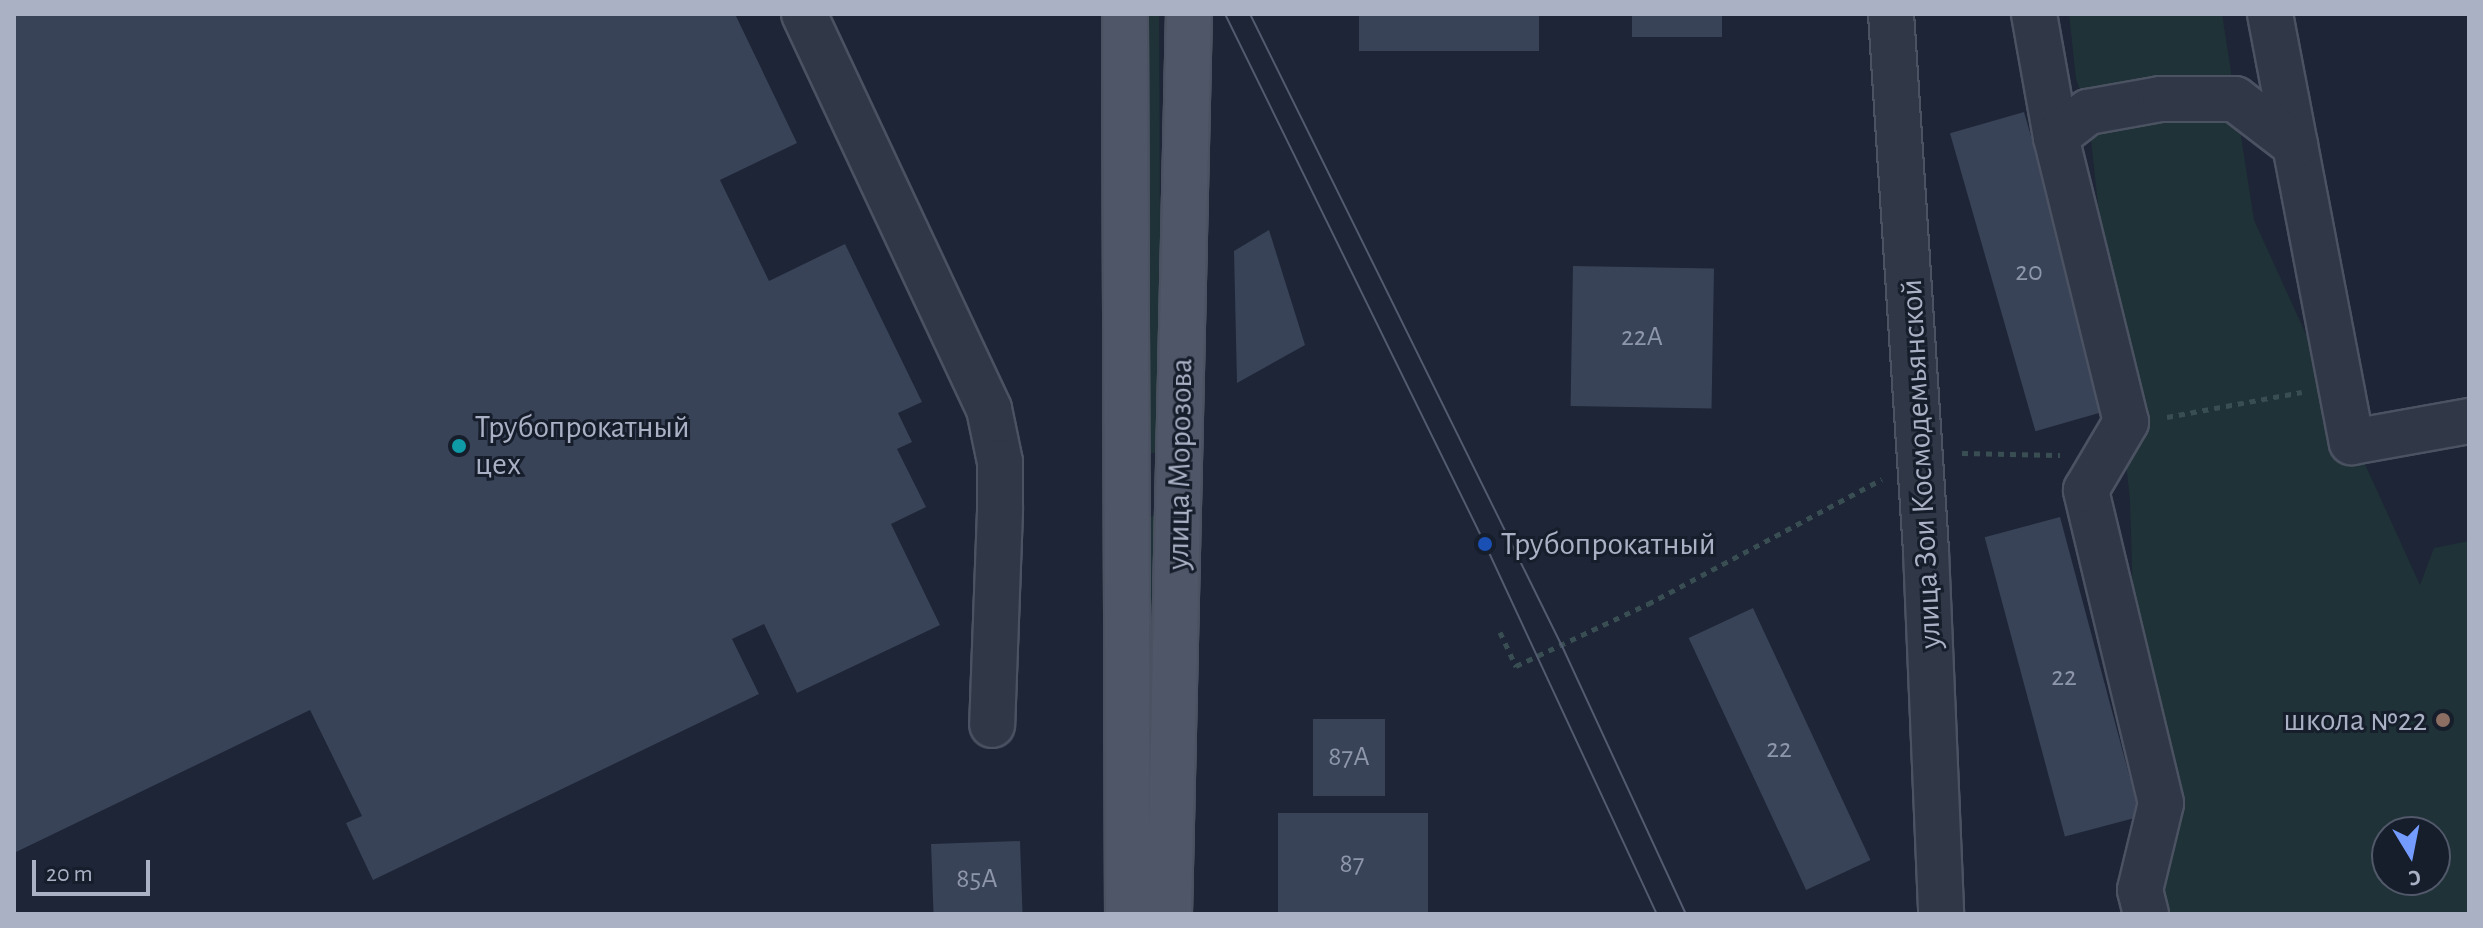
<!DOCTYPE html>
<meta charset="utf-8">
<style>
body{margin:0}
#map{position:relative;width:2483px;height:928px;overflow:hidden;background:#1d2536;font-family:"Alegreya Sans",sans-serif}
div>[style]{position:absolute}
.green>*{inset:0;background:#1f3237}
.building>*{inset:0;background:#384358;transform-origin:0 0}
.path>*{height:5px;margin-top:-2.5px;transform-origin:0;background:repeating-linear-gradient(90deg,#394e52 0 6px,transparent 0 12px)}
.roads{filter:drop-shadow(2px 0 #4b5262) drop-shadow(-2px 0 #4b5262) drop-shadow(0 2px #4b5262) drop-shadow(0 -2px #4b5262)}
.minor>*{height:44px;margin:-22px;padding:0 22px;transform-origin:22px;border-radius:22px;background:#303747}
.major>*{height:44px;margin:-22px;padding:0 22px;transform-origin:22px;border-radius:22px;background:#4e5667}
.tram>*{height:2px;margin:-1px;padding:0 1px;transform-origin:1px;border-radius:1px;background:#525b6f}
.dots>*{width:22px;height:22px;translate:-50% -50%;box-sizing:border-box;border:4px solid #161d2b;border-radius:50%}
span{translate:-50% -50%;white-space:nowrap;text-align:center;line-height:1.15;-webkit-text-stroke:6px #161d2b;paint-order:stroke}
.number-label{font-size:28px;color:#8e96aa}
.number-label span{-webkit-text-stroke-width:0}
.poi-label{font-size:32px;color:#aab1c5}
.left{translate:0 -50%;text-align:left}
.right{translate:-100% -50%;text-align:right}
.street-label{font-size:32px;color:#aab1c5}
.frame{position:absolute;inset:0;border:16px solid #aab1c5;pointer-events:none}
.north{position:absolute;left:2371px;top:816px;width:80px;height:80px;box-sizing:border-box;background:#161d2b;border:2px solid #515869;border-radius:50%;rotate:170deg;font-size:22px;font-weight:700;line-height:32px;text-align:center;color:#aab1c5}
.north::after{content:'';display:block;margin:auto;width:28px;height:36px;background:#749cff;clip-path:polygon(50% 0,100% 100%,50% 72%,0 100%)}
.scale{position:absolute;left:32px;top:860px;width:118px;height:36px;box-sizing:border-box;border:4px solid #aab1c5;border-top:0;padding-left:10px;font-size:24px;line-height:28px;white-space:nowrap;color:#aab1c5;-webkit-text-stroke:6px #161d2b;paint-order:stroke}
</style>
<div id="map">
<div class="green">
<i style="clip-path:polygon(1143px 14px,1159px 14px,1161px 453px,1139px 453px)"></i>
<i style="clip-path:polygon(evenodd,2069px 14px,2222px 14px,2254px 220px,2420px 585px,2434px 548px,2469px 541px,2469px 914px,2142px 914px,2130px 500px,2088px 112px,2076px 79px,2069px 14px,2387px 832px,2435px 832px,2435px 880px,2387px 880px,2387px 832px)"></i>
<i style="clip-path:polygon(1154px 516px,1159px 790px,1146px 802px,1136px 518px)"></i>
</div>
<div class="building">
<i style="clip-path:polygon(14px 14px,735px 14px,797px 143px,720px 180px,769px 281px,845px 244px,922px 402px,898px 413px,912px 442px,897px 449px,926px 507px,891px 524px,940px 625px,797px 693px,764px 624px,732px 639px,759px 694px,373px 880px,346px 823px,362px 816px,310px 710px,14px 853px)"></i>
<i style="left:1359px;top:14px;width:180px;height:37px"></i>
<i style="left:1632px;top:14px;width:90px;height:23px"></i>
<i style="left:2024px;top:112px;width:310px;height:77px;rotate:74deg"></i>
<i style="clip-path:polygon(1269px 230px,1305px 345px,1237px 383px,1234px 251px)"></i>
<i style="left:1573px;top:266px;width:141px;height:140px;rotate:1deg"></i>
<i style="left:2060px;top:517px;width:310px;height:78px;rotate:75deg"></i>
<i style="left:1753px;top:608px;width:278px;height:71px;rotate:65deg"></i>
<i style="left:1313px;top:719px;width:72px;height:77px"></i>
<i style="left:1278px;top:813px;width:150px;height:101px"></i>
<i style="left:1020px;top:841px;width:73px;height:89px;rotate:88deg"></i>
</div>
<div class="path">
<i style="left:2167px;top:417px;width:137px;rotate:-10.5deg"></i>
<i style="left:1962px;top:453px;width:98px;rotate:1.2deg"></i>
<i style="left:1500px;top:632px;width:38px;rotate:65deg"></i>
<i style="left:1516px;top:666px;width:146px;rotate:-25.2deg"></i>
<i style="left:1648px;top:604px;width:265px;rotate:-28.1deg"></i>
</div>
<div class="roads">
<div class="minor">
<i style="left:804px;top:14px;width:436px;rotate:64.9deg"></i>
<i style="left:989px;top:409px;width:54px;rotate:78.3deg"></i>
<i style="left:1000px;top:462px;width:49px;rotate:90deg"></i>
<i style="left:1000px;top:511px;width:214px;rotate:92.1deg"></i>
<i style="left:1891px;top:14px;width:538px;rotate:86.27deg"></i>
<i style="left:1926px;top:551px;width:363px;rotate:87.6deg"></i>
<i style="left:2034px;top:14px;width:125px;rotate:79.9deg"></i>
<i style="left:2270px;top:14px;width:436px;rotate:79.2deg"></i>
<i style="left:2352px;top:442px;width:119px;rotate:-10.2deg"></i>
<i style="left:2146px;top:914px;width:25px;rotate:-104deg"></i>
<i style="left:2140px;top:890px;width:89px;rotate:-76.4deg"></i>
<i style="left:2161px;top:803px;width:322px;rotate:-103.5deg"></i>
<i style="left:2086px;top:490px;width:79px;rotate:-59.5deg"></i>
<i style="left:2126px;top:422px;width:293px;rotate:-103.8deg"></i>
<i style="left:2056px;top:137px;width:41px;rotate:-38deg"></i>
<i style="left:2088px;top:112px;width:73px;rotate:-10.2deg"></i>
<i style="left:2160px;top:99px;width:75px"></i>
<i style="left:2235px;top:99px;width:76px;rotate:37.5deg"></i>
</div>
<div class="major">
<i style="left:1125px;top:14px;width:900px;rotate:89.81deg"></i>
<i style="left:1169px;top:914px;width:900px;rotate:-88.73deg"></i>
</div>
</div>
<div class="tram">
<i style="left:1225px;top:14px;width:590px;rotate:63.87deg"></i>
<i style="left:1485px;top:544px;width:408px;rotate:65.1deg"></i>
<i style="left:1250px;top:14px;width:705px;rotate:63.73deg"></i>
<i style="left:1562px;top:646px;width:295px;rotate:65.2deg"></i>
</div>
<div class="dots">
<i style="left:459px;top:446px;background:#0f9aa8"></i>
<i style="left:1485px;top:544px;background:#1a4fb4"></i>
<i style="left:2443px;top:720px;background:#8d6e63"></i>
</div>
<div class="number-label">
<span style="left:2029px;top:272px">20</span>
<span style="left:1642px;top:337px">22А</span>
<span style="left:2064px;top:677px">22</span>
<span style="left:1779px;top:749px">22</span>
<span style="left:1349px;top:757px">87А</span>
<span style="left:1352px;top:864px">87</span>
<span style="left:977px;top:879px">85А</span>
</div>
<div class="poi-label">
<span class="left" style="left:475px;top:446px">Трубопрокатный<br>цех</span>
<span class="left" style="left:1501px;top:544px">Трубопрокатный</span>
<span class="right" style="left:2427px;top:720px">школа №22</span>
</div>
<div class="street-label">
<span style="left:1180px;top:464px;rotate:-89deg">улица Морозова</span>
<span style="left:1921px;top:464px;rotate:-93deg">улица Зои Космодемьянской</span>
</div>
<div class="frame"></div>
<div class="north">С</div>
<div class="scale">20 m</div>
</div>
